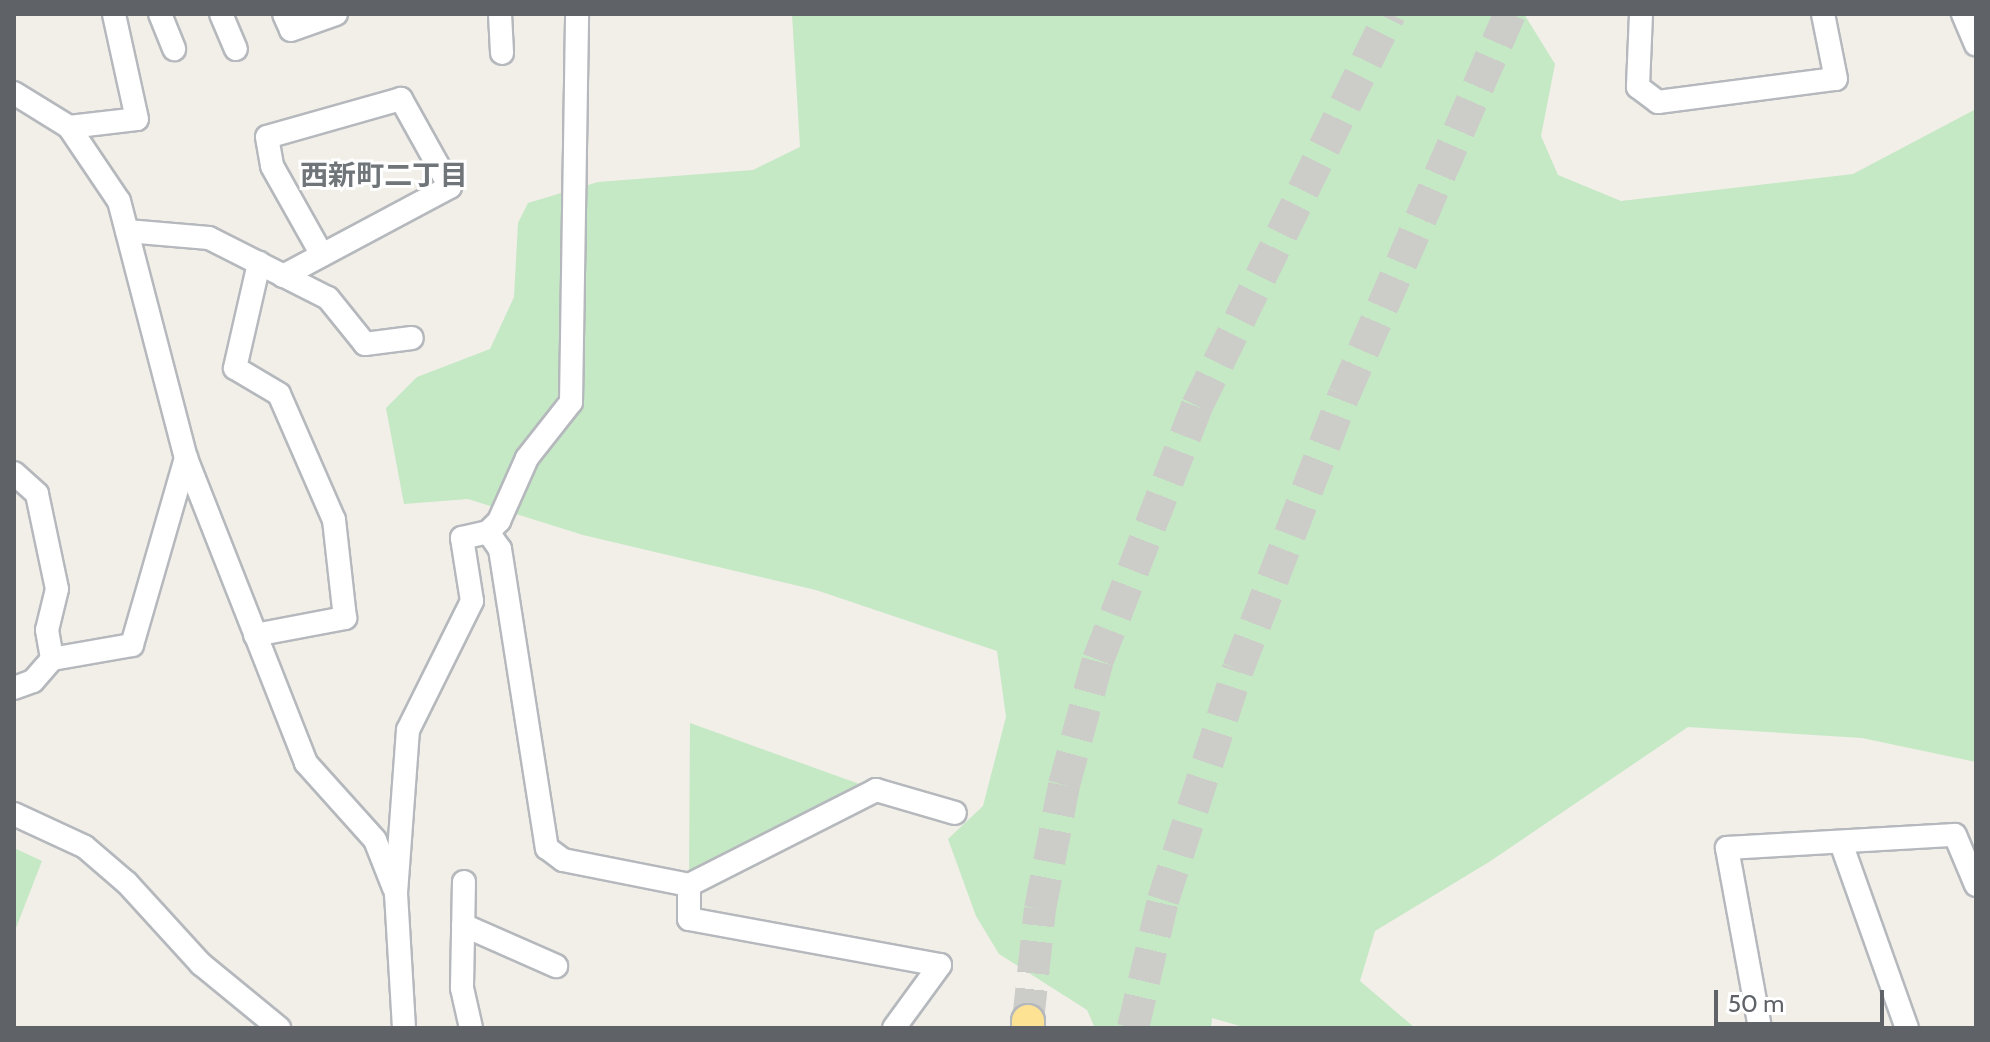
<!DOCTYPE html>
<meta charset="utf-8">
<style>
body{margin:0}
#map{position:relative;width:1990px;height:1042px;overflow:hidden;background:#f1efe8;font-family:Cabin,"Noto Sans JP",sans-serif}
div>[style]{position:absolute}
.green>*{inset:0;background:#c5e8c5}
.highway-tunnel>*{height:32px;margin-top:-16px;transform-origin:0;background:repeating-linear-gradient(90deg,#ccccc8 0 32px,transparent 0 48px)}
.roads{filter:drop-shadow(2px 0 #b5b8bc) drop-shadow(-2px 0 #b5b8bc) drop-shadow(0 2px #b5b8bc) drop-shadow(0 -2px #b5b8bc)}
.minor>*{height:22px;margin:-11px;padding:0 11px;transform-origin:11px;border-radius:11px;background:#fff}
.highway>*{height:32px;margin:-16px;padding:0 16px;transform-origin:16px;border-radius:16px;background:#fde293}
span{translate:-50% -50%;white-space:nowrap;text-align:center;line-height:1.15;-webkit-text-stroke:6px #fff;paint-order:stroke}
.neighbourhood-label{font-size:28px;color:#70757a;font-weight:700}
.frame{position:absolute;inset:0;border:16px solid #5f6368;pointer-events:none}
.scale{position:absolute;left:1714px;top:990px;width:170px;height:36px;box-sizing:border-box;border:4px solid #5f6368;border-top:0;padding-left:10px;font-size:24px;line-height:28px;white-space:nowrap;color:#5f6368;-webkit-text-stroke:6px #fff;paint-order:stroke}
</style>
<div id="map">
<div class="green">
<i style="clip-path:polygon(792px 14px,1524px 14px,1555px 64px,1541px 136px,1558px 175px,1621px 201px,1853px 174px,1976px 109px,1976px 762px,1862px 738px,1688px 727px,1489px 862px,1375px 931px,1360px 981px,1415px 1028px,1247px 1028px,1212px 1018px,1211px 1028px,1095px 1028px,1087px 1010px,999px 954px,976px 916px,948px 839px,983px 806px,1006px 717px,997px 651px,816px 590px,583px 535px,468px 499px,404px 504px,386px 408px,417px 377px,490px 349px,514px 297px,518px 223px,528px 203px,598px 182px,753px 170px,800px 147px)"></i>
<i style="clip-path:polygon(690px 723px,876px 790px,689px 885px)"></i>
<i style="clip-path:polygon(14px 848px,42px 861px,14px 933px)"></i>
</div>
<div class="highway-tunnel">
<i style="left:1028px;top:1021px;width:113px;rotate:-83.9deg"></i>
<i style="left:1040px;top:909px;width:126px;rotate:-79deg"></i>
<i style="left:1064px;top:785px;width:130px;rotate:-74.8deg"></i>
<i style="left:1098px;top:660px;width:273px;rotate:-68.7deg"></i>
<i style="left:1197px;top:406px;width:437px;rotate:-63.8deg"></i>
<i style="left:1133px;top:1028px;width:131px;rotate:-76.8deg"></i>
<i style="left:1163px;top:900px;width:243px;rotate:-72deg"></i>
<i style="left:1238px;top:669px;width:294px;rotate:-68.9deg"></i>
<i style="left:1344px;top:395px;width:416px;rotate:-66.5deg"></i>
</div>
<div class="roads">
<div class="minor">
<i style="left:160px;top:14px;width:38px;rotate:68deg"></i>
<i style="left:221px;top:14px;width:38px;rotate:67deg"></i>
<i style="left:284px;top:14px;width:17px;rotate:66deg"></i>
<i style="left:291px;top:30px;width:48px;rotate:-19.6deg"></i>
<i style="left:500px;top:14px;width:39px;rotate:87deg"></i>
<i style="left:1641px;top:14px;width:73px;rotate:92.4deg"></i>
<i style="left:1638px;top:87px;width:25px;rotate:37deg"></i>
<i style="left:1658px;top:102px;width:179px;rotate:-7.4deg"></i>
<i style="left:1836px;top:79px;width:66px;rotate:-101.3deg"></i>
<i style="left:1963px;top:14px;width:33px;rotate:67deg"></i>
<i style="left:14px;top:93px;width:65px;rotate:31.7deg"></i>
<i style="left:69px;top:127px;width:89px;rotate:56deg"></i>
<i style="left:119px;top:201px;width:266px;rotate:75.4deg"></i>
<i style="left:186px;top:458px;width:328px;rotate:68.5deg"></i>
<i style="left:306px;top:763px;width:103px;rotate:48.1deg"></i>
<i style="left:375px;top:840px;width:52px;rotate:68.4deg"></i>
<i style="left:69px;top:127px;width:68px;rotate:-6.7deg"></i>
<i style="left:137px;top:119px;width:107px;rotate:-102.4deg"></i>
<i style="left:127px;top:231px;width:82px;rotate:4.9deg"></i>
<i style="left:209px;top:238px;width:133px;rotate:26.8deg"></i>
<i style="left:328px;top:298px;width:59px;rotate:51.2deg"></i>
<i style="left:365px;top:344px;width:47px;rotate:-7.3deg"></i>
<i style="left:283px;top:276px;width:189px;rotate:-28.1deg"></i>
<i style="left:450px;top:187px;width:101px;rotate:-119.1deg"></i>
<i style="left:401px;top:99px;width:139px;rotate:164.2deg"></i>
<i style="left:267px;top:137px;width:29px;rotate:80deg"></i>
<i style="left:272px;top:166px;width:102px;rotate:60.7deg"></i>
<i style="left:14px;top:473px;width:31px;rotate:42deg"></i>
<i style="left:37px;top:494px;width:97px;rotate:78.1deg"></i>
<i style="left:57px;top:589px;width:42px;rotate:103.7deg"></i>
<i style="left:47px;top:630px;width:29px;rotate:80deg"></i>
<i style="left:488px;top:532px;width:21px;rotate:55deg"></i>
<i style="left:500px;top:549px;width:303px;rotate:81.1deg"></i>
<i style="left:547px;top:848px;width:20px;rotate:37deg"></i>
<i style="left:563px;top:860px;width:128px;rotate:11.2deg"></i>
<i style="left:689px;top:885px;width:210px;rotate:-26.9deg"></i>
<i style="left:876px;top:790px;width:82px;rotate:16.2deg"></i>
<i style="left:255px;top:635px;width:92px;rotate:-10.7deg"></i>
<i style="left:345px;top:618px;width:99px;rotate:-96.4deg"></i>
<i style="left:334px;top:520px;width:137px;rotate:-113.6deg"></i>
<i style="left:279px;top:394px;width:51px;rotate:-149.4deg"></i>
<i style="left:235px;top:368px;width:108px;rotate:-77.1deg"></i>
<i style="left:14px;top:688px;width:20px;rotate:-20deg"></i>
<i style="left:33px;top:681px;width:29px;rotate:-49deg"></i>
<i style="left:52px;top:659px;width:81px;rotate:-9.9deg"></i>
<i style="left:132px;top:645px;width:195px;rotate:-73.9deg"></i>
<i style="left:14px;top:814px;width:78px;rotate:24.9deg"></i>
<i style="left:85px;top:847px;width:55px;rotate:40.6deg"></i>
<i style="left:127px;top:883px;width:110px;rotate:47.6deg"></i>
<i style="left:201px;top:964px;width:101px;rotate:39.4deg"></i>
<i style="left:1841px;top:843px;width:196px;rotate:70.4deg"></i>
<i style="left:464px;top:882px;width:106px;rotate:91.1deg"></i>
<i style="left:462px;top:988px;width:41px;rotate:77.3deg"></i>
<i style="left:689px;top:885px;width:34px;rotate:90deg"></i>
<i style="left:689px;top:919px;width:255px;rotate:10.4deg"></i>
<i style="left:940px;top:965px;width:78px;rotate:126.1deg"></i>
<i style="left:463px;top:925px;width:102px;rotate:23.8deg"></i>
<i style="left:404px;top:1028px;width:135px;rotate:-93.4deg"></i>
<i style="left:396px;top:893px;width:163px;rotate:-85.8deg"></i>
<i style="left:408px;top:730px;width:144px;rotate:-63.6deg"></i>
<i style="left:472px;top:601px;width:64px;rotate:-99deg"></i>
<i style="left:462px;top:538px;width:27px;rotate:-13deg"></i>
<i style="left:488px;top:532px;width:16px;rotate:-45deg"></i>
<i style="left:499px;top:521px;width:69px;rotate:-66deg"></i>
<i style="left:527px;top:458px;width:71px;rotate:-51.8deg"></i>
<i style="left:571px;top:402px;width:388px;rotate:-89.1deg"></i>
<i style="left:1760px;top:1028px;width:183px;rotate:-100.4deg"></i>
<i style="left:1727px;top:848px;width:228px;rotate:-3.3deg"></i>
<i style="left:1955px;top:835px;width:54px;rotate:67.2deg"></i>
</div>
<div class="highway">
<i style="left:1028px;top:1028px;width:7px;rotate:-90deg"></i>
</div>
</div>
<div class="neighbourhood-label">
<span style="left:384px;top:175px">西新町二丁目</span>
</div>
<div class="frame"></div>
<div class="scale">50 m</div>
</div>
